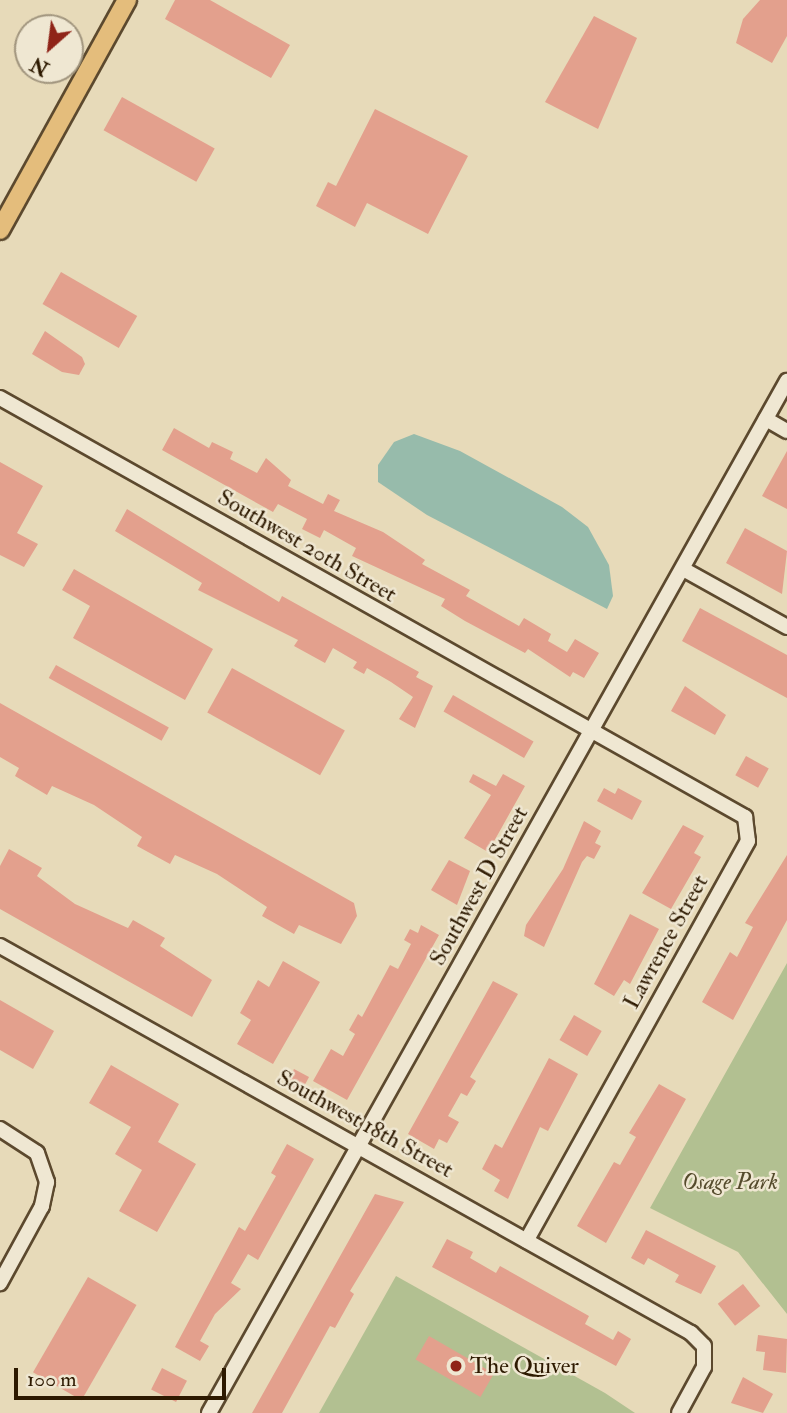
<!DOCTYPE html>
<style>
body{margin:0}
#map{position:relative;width:787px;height:1413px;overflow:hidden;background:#e7dab9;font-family:"IM FELL Double Pica",serif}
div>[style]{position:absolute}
.green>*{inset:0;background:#b2c091}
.water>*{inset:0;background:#97bbab}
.building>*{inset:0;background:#e3a08d;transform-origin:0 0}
.roads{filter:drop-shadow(2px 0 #5c492e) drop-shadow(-2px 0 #5c492e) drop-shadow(0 2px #5c492e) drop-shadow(0 -2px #5c492e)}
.minor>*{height:14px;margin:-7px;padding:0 7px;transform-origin:7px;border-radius:7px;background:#efe7d2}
.major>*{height:18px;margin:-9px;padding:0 9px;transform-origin:9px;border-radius:9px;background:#e4bd7c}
.dots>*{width:19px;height:19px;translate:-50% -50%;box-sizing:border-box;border:4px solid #efe7d2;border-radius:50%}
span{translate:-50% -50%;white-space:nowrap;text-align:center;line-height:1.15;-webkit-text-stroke:5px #efe7d2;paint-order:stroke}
.street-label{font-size:23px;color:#2d1900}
.park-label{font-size:23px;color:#554b2c;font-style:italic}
.poi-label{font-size:23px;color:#2d1900}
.left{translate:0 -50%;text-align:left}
.north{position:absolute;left:14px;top:14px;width:70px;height:70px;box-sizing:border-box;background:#efe7d2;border:2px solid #a1957e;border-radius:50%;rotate:208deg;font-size:19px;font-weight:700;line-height:28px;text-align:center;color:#2d1900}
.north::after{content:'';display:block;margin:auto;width:24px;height:32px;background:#8f2418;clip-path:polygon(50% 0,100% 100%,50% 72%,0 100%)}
.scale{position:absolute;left:14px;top:1368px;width:212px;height:32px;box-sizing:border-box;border:4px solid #2d1900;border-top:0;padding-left:9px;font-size:21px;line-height:24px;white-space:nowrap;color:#2d1900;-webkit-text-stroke:5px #efe7d2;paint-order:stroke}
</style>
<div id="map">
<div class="green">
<i style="clip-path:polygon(787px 963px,787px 1314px,738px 1252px,650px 1208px)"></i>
<i style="clip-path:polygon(396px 1276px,605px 1393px,635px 1413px,319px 1413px)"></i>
</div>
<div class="water">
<i style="clip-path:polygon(414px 434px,460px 451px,562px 507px,588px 527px,609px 565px,613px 596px,607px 609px,427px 515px,378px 482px,378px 465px,394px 442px)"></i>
</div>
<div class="building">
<i style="clip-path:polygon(175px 0,210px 0,290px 45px,271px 78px,165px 19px)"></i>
<i style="clip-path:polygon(760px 0,787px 0,787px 36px,772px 63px,736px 43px,743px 19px)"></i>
<i style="clip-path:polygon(594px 16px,637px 38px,598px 129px,545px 102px)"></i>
<i style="left:122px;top:97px;width:106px;height:38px;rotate:29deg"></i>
<i style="clip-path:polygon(375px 109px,468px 156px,428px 234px,367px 203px,355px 227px,316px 206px,328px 182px,336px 186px)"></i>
<i style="left:61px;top:272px;width:88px;height:37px;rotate:30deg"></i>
<i style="clip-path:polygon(45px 331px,82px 357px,85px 364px,79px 375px,62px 372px,32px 354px)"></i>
<i style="clip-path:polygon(174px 428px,209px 448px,212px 442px,233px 452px,230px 459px,257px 473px,266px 458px,291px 480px,288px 486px,323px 504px,328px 494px,340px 500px,334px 511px,383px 532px,425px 560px,422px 564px,470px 590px,466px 596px,519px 626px,524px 618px,551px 634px,548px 641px,567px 652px,575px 639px,599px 653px,584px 678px,573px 672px,570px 677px,528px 649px,525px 653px,465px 621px,441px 606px,445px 599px,352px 556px,356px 548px,324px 530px,320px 538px,302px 529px,307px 519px,278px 504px,273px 512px,162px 450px)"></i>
<i style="clip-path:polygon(787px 451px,787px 509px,762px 496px)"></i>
<i style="clip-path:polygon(0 462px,43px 486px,17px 533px,38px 544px,24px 567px,0 555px)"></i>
<i style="clip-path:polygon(127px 509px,279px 602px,282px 596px,419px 672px,416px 677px,433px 686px,415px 728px,399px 719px,413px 697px,391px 682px,367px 668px,364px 674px,353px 668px,357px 662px,333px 648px,325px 663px,294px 646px,298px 640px,198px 590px,202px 583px,115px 531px)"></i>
<i style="clip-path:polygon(745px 528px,787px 551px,782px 594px,726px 563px)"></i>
<i style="clip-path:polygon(74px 569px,213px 649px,185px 700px,73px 638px,90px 606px,62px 590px)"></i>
<i style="clip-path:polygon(700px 608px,787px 655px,787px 698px,682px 641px)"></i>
<i style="left:56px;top:665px;width:129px;height:15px;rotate:29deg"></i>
<i style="left:232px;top:668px;width:129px;height:51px;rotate:29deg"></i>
<i style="clip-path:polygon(685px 686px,726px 715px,715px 735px,671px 711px)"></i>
<i style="left:453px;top:695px;width:93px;height:19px;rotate:30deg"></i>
<i style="clip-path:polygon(0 703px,354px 903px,357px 916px,341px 944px,299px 925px,294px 934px,262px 916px,267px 907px,217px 874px,175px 855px,170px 864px,137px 846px,142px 837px,94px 805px,52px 786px,47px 795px,15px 776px,19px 768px,0 757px)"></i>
<i style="left:746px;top:756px;width:26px;height:22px;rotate:29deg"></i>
<i style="clip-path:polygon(473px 774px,496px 786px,503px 774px,525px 786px,488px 852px,464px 838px,491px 795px,469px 782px)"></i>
<i style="clip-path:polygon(604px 788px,615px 794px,618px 788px,642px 801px,632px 820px,597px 801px)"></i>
<i style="clip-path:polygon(584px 821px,601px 831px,595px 843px,601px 846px,594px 859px,587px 856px,582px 862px,544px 947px,524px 936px,526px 925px,563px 869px)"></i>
<i style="clip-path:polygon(683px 825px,704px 836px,694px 853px,701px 857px,671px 909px,642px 893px)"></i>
<i style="clip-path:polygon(9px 849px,42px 868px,37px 876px,75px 904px,128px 928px,133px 920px,165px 938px,160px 946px,212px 980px,192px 1017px,0 909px,0 866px)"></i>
<i style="clip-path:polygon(787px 855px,787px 920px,733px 1020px,702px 1002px,730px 952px,737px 957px,753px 927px,745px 923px)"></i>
<i style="clip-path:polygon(449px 860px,470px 871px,457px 905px,431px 890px)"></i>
<i style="clip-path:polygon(630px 914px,659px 929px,630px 984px,624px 980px,614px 996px,594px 984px)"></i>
<i style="clip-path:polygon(421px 925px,439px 935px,347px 1100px,313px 1081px,331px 1049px,343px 1056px,355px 1034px,349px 1030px,358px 1014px,362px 1017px,390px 965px,398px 969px,411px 944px,404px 940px,410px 929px,418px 933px)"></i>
<i style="clip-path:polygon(283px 961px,320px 982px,273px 1064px,237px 1044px,251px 1020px,240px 1013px,258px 980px,269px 987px)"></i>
<i style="clip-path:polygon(493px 981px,518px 994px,470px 1077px,476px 1081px,467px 1096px,461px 1093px,448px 1116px,459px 1122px,447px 1143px,439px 1139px,434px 1149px,408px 1134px)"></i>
<i style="clip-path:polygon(0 1000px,54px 1031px,33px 1069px,0 1050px)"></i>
<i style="left:574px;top:1015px;width:32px;height:29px;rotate:30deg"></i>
<i style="clip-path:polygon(549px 1058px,578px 1074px,548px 1131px,540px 1127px,508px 1199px,494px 1191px,500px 1180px,482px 1169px,495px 1144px,502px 1148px)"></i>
<i style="clip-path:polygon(111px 1065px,179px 1104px,158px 1142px,196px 1164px,157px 1232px,119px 1211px,142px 1170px,115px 1154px,131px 1127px,89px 1103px)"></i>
<i style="left:294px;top:1069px;width:17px;height:19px;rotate:28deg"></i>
<i style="clip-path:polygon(659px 1084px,686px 1099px,606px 1243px,577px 1226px,614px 1162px,620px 1165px,636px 1137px,629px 1133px)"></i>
<i style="clip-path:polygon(287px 1144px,314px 1159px,258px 1260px,248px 1254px,231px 1283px,241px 1289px,215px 1314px,200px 1341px,209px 1346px,200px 1361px,175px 1347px,239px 1227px,245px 1231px,276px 1176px,271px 1173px)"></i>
<i style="clip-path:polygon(375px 1194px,404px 1202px,350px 1291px,354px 1294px,335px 1328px,330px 1326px,282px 1413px,252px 1413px)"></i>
<i style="clip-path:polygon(646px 1230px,716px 1266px,701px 1294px,675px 1282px,679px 1275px,648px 1258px,644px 1265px,631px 1258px)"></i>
<i style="clip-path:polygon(447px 1239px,473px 1252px,470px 1258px,496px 1273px,500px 1266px,589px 1316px,585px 1324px,613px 1340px,618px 1331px,631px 1339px,616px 1366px,432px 1267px)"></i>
<i style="left:88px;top:1277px;width:56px;height:110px;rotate:30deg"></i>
<i style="left:743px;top:1284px;width:28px;height:32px;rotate:52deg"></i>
<i style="clip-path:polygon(758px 1335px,787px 1339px,786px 1373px,763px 1370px,765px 1352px,756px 1351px)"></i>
<i style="left:429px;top:1336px;width:75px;height:27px;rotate:30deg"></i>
<i style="left:162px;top:1368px;width:28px;height:24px;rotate:27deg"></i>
<i style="clip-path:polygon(743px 1377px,773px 1394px,763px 1413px,731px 1403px)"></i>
</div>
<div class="roads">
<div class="minor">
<i style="left:0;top:398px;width:855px;rotate:29.35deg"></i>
<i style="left:745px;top:817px;width:24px;rotate:83deg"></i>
<i style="left:748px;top:841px;width:457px;rotate:119deg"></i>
<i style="left:766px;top:419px;width:24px;rotate:30deg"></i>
<i style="left:683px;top:569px;width:119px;rotate:29.1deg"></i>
<i style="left:0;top:946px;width:792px;rotate:29.25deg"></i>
<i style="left:691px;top:1333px;width:18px;rotate:45deg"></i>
<i style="left:704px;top:1346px;width:21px;rotate:90deg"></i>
<i style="left:704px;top:1367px;width:52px;rotate:118.5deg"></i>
<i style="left:0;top:1129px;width:44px;rotate:33deg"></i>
<i style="left:37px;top:1153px;width:31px;rotate:71deg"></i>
<i style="left:47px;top:1182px;width:25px;rotate:102deg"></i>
<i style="left:42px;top:1206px;width:88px;rotate:118.6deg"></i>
<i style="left:209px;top:1413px;width:1183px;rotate:-60.75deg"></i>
</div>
<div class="major">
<i style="left:0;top:230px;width:263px;rotate:-61.1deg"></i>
</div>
</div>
<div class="dots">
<i style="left:456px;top:1366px;background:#8f2418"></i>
</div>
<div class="street-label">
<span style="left:307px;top:546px;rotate:30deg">Southwest 20th Street</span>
<span style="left:479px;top:886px;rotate:-61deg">Southwest D Street</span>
<span style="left:666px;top:942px;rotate:-61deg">Lawrence Street</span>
<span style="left:365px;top:1124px;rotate:29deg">Southwest 18th Street</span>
</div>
<div class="park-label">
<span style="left:730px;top:1182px">Osage Park</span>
</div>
<div class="poi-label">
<span class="left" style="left:470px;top:1366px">The Quiver</span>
</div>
<div class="north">N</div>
<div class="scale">100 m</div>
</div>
